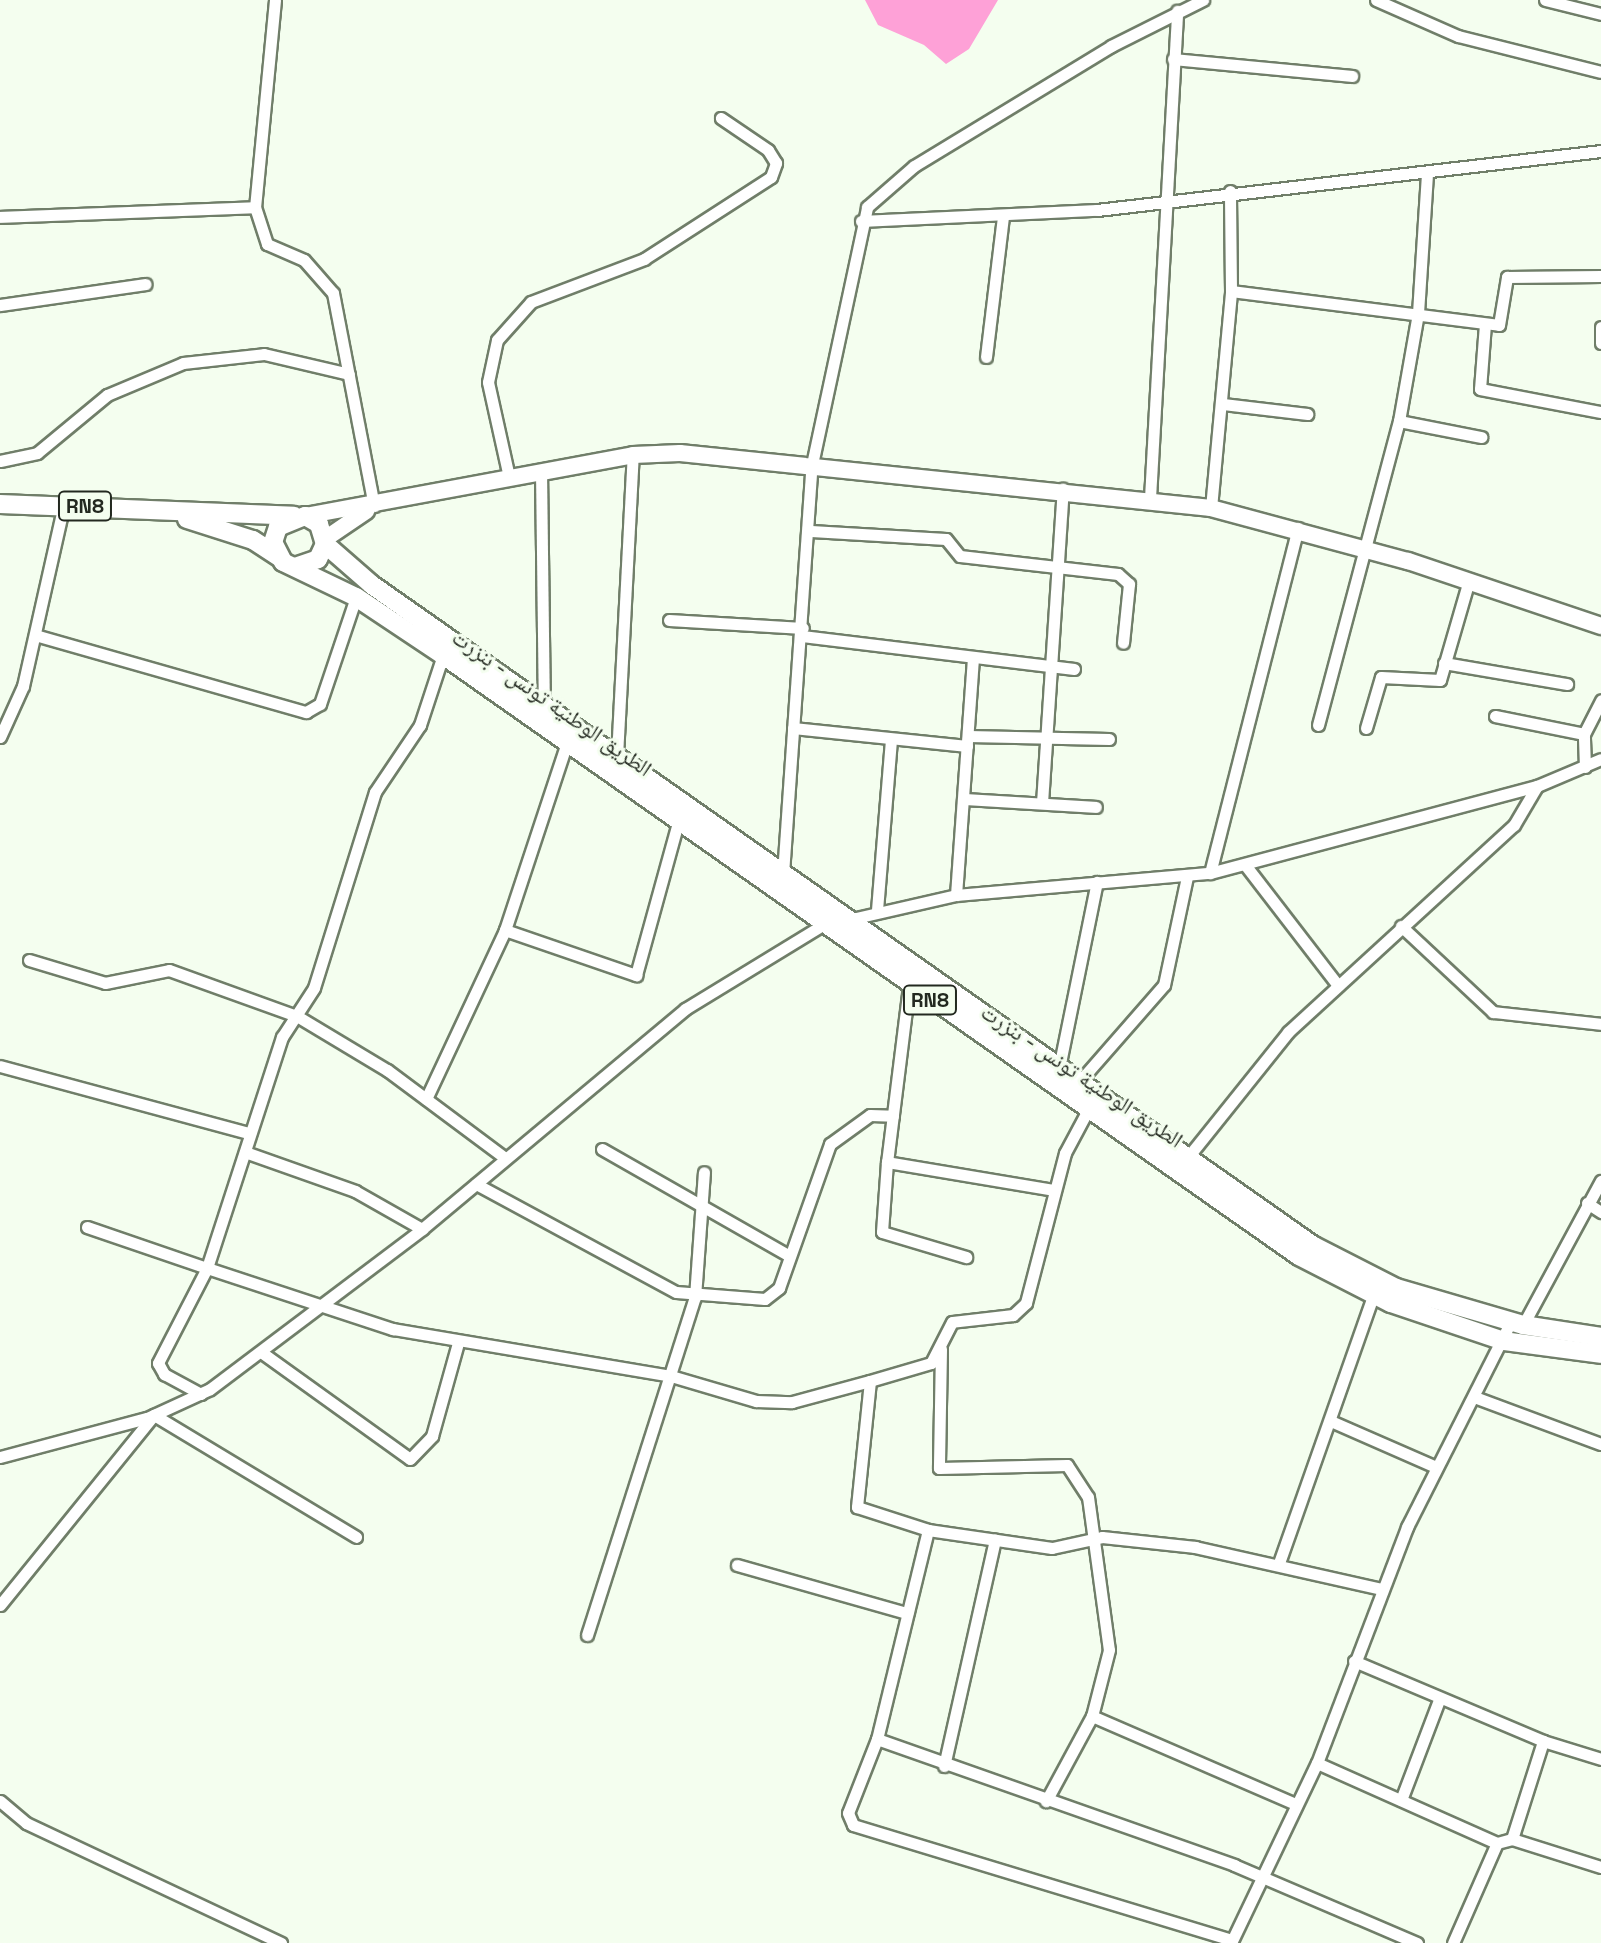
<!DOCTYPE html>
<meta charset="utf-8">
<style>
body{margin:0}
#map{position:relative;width:1601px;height:1943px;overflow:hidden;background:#f4feef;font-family:"Space Grotesk","Noto Naskh Arabic",sans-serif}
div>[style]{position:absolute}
.water>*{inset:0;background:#fea1d7}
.roads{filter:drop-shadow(2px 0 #707e69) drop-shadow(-2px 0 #707e69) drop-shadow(0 2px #707e69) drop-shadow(0 -2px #707e69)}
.street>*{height:11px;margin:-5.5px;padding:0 5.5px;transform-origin:5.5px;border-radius:5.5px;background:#fff}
.secondary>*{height:16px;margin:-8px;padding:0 8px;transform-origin:8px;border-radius:8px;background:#fff}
.primary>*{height:18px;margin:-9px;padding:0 9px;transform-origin:9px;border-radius:9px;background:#fff}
span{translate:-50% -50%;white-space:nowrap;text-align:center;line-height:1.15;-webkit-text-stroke:6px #f4feef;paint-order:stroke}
.shield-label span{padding:2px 6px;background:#f4feef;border:2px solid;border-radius:6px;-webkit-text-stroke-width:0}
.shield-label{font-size:20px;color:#232920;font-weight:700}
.street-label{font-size:22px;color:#232920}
</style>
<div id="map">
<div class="water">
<i style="clip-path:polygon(865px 0,998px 0,969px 49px,946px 64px,924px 45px,878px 25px)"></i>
</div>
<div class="roads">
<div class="street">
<i style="left:275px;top:0;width:208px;rotate:95.5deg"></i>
<i style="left:255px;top:207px;width:39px;rotate:72deg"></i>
<i style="left:267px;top:244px;width:40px;rotate:23.4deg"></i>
<i style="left:304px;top:260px;width:44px;rotate:48.7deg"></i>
<i style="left:333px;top:293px;width:217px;rotate:79.1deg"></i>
<i style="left:1376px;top:0;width:90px;rotate:23.7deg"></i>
<i style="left:1458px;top:36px;width:147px;rotate:14.1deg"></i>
<i style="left:1545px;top:0;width:58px;rotate:14deg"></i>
<i style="left:1173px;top:59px;width:180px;rotate:5.4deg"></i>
<i style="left:0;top:217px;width:255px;rotate:-2.2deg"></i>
<i style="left:861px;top:221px;width:236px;rotate:-2.7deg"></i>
<i style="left:1097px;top:210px;width:507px;rotate:-6.68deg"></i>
<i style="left:1231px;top:291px;width:270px;rotate:7.2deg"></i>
<i style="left:1499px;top:325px;width:49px;rotate:-80.5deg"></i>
<i style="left:1507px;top:277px;width:94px;rotate:-0.6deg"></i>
<i style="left:0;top:305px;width:147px;rotate:-8.2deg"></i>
<i style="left:1485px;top:324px;width:65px;rotate:94.4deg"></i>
<i style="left:1480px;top:389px;width:123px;rotate:10.8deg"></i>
<i style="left:1601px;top:327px;width:16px;rotate:90deg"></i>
<i style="left:986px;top:357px;width:142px;rotate:-83.1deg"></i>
<i style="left:1223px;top:404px;width:85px;rotate:6.8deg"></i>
<i style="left:1399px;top:421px;width:84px;rotate:11deg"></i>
<i style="left:0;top:461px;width:38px;rotate:-12deg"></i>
<i style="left:37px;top:453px;width:91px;rotate:-39.6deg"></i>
<i style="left:107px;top:395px;width:82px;rotate:-22.8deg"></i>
<i style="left:183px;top:363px;width:81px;rotate:-6.3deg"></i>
<i style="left:264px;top:354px;width:87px;rotate:13.2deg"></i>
<i style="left:541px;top:470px;width:235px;rotate:89.3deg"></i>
<i style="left:509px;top:477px;width:97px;rotate:-102.5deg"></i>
<i style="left:488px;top:382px;width:43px;rotate:-77.9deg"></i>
<i style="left:497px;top:340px;width:51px;rotate:-48.2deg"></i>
<i style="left:531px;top:302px;width:121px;rotate:-20.8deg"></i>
<i style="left:644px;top:259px;width:151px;rotate:-32.8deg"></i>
<i style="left:771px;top:177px;width:15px;rotate:-70deg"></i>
<i style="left:776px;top:163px;width:15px;rotate:-122deg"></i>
<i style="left:768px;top:150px;width:57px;rotate:-145.8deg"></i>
<i style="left:1150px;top:498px;width:488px;rotate:-86.8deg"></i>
<i style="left:1211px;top:508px;width:218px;rotate:-84.7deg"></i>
<i style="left:1231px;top:291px;width:100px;rotate:-90.6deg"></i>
<i style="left:811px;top:531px;width:135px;rotate:3.4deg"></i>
<i style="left:946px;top:539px;width:22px;rotate:51deg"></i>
<i style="left:960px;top:556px;width:159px;rotate:6.5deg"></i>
<i style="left:1118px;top:574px;width:15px;rotate:42deg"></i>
<i style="left:1129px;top:584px;width:59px;rotate:95.8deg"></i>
<i style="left:669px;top:620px;width:134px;rotate:3.4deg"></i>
<i style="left:35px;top:635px;width:282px;rotate:15.9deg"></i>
<i style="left:306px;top:712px;width:16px;rotate:-30deg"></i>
<i style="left:320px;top:704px;width:113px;rotate:-71.4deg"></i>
<i style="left:802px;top:636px;width:274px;rotate:6.9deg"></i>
<i style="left:443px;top:655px;width:74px;rotate:108.2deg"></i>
<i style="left:420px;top:725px;width:81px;rotate:123.9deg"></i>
<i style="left:375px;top:792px;width:205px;rotate:107.3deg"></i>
<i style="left:314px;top:988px;width:59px;rotate:123.1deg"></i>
<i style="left:282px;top:1037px;width:243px;rotate:108deg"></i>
<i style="left:207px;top:1268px;width:196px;rotate:18.2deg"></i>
<i style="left:393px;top:1329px;width:282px;rotate:9.6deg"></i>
<i style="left:671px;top:1376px;width:89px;rotate:16.4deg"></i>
<i style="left:756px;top:1401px;width:36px;rotate:2deg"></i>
<i style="left:792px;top:1402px;width:81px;rotate:-15.1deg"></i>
<i style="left:1444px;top:663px;width:125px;rotate:9.7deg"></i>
<i style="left:1495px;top:716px;width:91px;rotate:11.4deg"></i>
<i style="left:1318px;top:725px;width:315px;rotate:-75.1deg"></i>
<i style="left:1399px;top:421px;width:110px;rotate:-80deg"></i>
<i style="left:1418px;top:313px;width:138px;rotate:-86.3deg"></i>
<i style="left:793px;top:728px;width:175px;rotate:5.9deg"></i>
<i style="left:1366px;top:728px;width:53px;rotate:-73.6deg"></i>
<i style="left:1381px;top:677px;width:59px;rotate:2.9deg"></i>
<i style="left:1440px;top:680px;width:104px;rotate:-73.8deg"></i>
<i style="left:968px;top:736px;width:141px;rotate:1.2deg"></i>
<i style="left:0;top:737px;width:56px;rotate:-65.7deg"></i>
<i style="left:23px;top:686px;width:187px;rotate:-77.3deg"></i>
<i style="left:617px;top:756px;width:301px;rotate:-87deg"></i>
<i style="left:1585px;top:767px;width:33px;rotate:-92deg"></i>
<i style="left:1584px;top:734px;width:38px;rotate:-63deg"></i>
<i style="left:966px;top:799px;width:130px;rotate:3.5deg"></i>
<i style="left:1042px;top:803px;width:315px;rotate:-86.2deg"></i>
<i style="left:1246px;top:866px;width:149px;rotate:52.4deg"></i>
<i style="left:1210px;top:873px;width:356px;rotate:-75.7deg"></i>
<i style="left:783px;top:874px;width:406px;rotate:-86deg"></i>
<i style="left:811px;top:469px;width:268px;rotate:-77.9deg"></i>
<i style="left:867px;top:207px;width:62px;rotate:-41.1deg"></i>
<i style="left:914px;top:166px;width:231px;rotate:-31.3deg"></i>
<i style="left:1111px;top:46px;width:103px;rotate:-26.6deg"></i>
<i style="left:956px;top:895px;width:237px;rotate:-85.9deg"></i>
<i style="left:877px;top:910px;width:170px;rotate:-85.3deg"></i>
<i style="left:847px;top:920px;width:112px;rotate:-12.9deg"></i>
<i style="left:956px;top:895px;width:255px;rotate:-5deg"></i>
<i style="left:1210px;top:873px;width:338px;rotate:-14.9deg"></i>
<i style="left:1537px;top:786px;width:69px;rotate:-22.9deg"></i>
<i style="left:1401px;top:926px;width:126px;rotate:43.1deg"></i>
<i style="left:1493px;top:1012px;width:109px;rotate:6.3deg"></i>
<i style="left:505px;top:930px;width:139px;rotate:19deg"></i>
<i style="left:636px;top:975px;width:159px;rotate:-74.6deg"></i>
<i style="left:29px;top:960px;width:79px;rotate:16.8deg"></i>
<i style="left:105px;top:983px;width:65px;rotate:-11.5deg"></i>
<i style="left:169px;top:970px;width:136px;rotate:19.8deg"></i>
<i style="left:297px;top:1016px;width:105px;rotate:31deg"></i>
<i style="left:387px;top:1070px;width:147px;rotate:36.7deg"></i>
<i style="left:909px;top:986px;width:177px;rotate:97.1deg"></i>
<i style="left:887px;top:1162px;width:169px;rotate:9.5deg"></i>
<i style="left:0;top:1066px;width:258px;rotate:15.1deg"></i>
<i style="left:1059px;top:1068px;width:190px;rotate:-78.5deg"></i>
<i style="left:1079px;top:1082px;width:129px;rotate:-48.8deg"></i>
<i style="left:1164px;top:985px;width:110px;rotate:-78deg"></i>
<i style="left:426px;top:1099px;width:187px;rotate:-64.9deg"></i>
<i style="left:505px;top:930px;width:198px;rotate:-71.7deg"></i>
<i style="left:1089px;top:1108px;width:51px;rotate:118.1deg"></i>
<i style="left:1065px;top:1153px;width:155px;rotate:104.6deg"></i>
<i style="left:1026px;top:1303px;width:18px;rotate:137deg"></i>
<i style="left:1013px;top:1315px;width:61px;rotate:173.5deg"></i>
<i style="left:952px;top:1322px;width:46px;rotate:117.1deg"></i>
<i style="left:931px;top:1363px;width:64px;rotate:163.6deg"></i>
<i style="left:870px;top:1381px;width:127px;rotate:95.9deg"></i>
<i style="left:857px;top:1507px;width:75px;rotate:17.9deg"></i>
<i style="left:928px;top:1530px;width:125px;rotate:8.3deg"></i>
<i style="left:1052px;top:1548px;width:51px;rotate:-12.4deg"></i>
<i style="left:1102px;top:1537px;width:94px;rotate:6.1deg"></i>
<i style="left:1195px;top:1547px;width:192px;rotate:12.7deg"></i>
<i style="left:602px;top:1149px;width:214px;rotate:29.7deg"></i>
<i style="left:245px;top:1152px;width:117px;rotate:19.5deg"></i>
<i style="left:355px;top:1191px;width:77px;rotate:29.6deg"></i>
<i style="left:1188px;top:1157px;width:160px;rotate:-51.3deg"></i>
<i style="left:1288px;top:1032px;width:306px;rotate:-42.5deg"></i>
<i style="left:1514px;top:825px;width:45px;rotate:-59.5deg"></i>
<i style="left:887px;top:1162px;width:70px;rotate:94.1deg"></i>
<i style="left:882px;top:1232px;width:88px;rotate:16.6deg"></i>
<i style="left:476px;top:1184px;width:227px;rotate:28.4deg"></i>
<i style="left:676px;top:1292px;width:89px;rotate:4.5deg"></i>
<i style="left:765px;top:1299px;width:18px;rotate:-38deg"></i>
<i style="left:779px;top:1288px;width:153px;rotate:-70.5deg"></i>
<i style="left:830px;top:1144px;width:49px;rotate:-35.9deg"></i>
<i style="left:870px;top:1115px;width:23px;rotate:2deg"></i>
<i style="left:1587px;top:1203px;width:17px;rotate:33deg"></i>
<i style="left:87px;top:1227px;width:127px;rotate:18.9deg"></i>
<i style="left:207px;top:1268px;width:107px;rotate:117.3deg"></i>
<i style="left:158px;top:1363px;width:13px;rotate:61deg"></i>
<i style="left:164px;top:1374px;width:42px;rotate:28.4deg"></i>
<i style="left:1523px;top:1325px;width:164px;rotate:-61.6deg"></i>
<i style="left:941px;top:1349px;width:119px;rotate:91deg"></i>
<i style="left:939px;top:1468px;width:128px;rotate:-1.3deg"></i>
<i style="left:1067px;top:1465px;width:38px;rotate:57deg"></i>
<i style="left:1088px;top:1497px;width:154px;rotate:82.2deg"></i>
<i style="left:1109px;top:1650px;width:68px;rotate:104.4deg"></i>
<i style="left:1092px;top:1716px;width:97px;rotate:118.4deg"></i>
<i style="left:261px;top:1352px;width:183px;rotate:35.7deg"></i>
<i style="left:410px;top:1459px;width:32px;rotate:-46deg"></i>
<i style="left:432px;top:1436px;width:97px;rotate:-74.4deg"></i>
<i style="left:1477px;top:1398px;width:132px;rotate:20.4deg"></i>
<i style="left:1333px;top:1422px;width:112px;rotate:23.6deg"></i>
<i style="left:0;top:1457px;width:152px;rotate:-14.9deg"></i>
<i style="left:147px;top:1418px;width:69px;rotate:-24.7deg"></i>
<i style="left:210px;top:1389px;width:266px;rotate:-37deg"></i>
<i style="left:422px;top:1229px;width:343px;rotate:-39.9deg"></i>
<i style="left:685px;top:1009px;width:165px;rotate:-31.4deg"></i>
<i style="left:928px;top:1530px;width:215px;rotate:103.7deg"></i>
<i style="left:877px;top:1739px;width:379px;rotate:19.4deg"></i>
<i style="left:1234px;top:1865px;width:199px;rotate:23.1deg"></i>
<i style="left:1279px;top:1563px;width:283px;rotate:-70.6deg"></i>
<i style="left:737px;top:1565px;width:177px;rotate:15.8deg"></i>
<i style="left:0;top:1605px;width:245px;rotate:-51deg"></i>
<i style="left:154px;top:1415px;width:236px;rotate:31.1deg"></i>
<i style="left:587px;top:1635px;width:355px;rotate:-72.3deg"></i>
<i style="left:695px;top:1297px;width:125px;rotate:-85.9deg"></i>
<i style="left:1354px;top:1661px;width:205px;rotate:22.9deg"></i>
<i style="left:1092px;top:1716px;width:221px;rotate:23.4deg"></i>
<i style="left:877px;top:1739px;width:79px;rotate:111.4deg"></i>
<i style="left:848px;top:1813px;width:13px;rotate:67deg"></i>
<i style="left:853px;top:1825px;width:395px;rotate:16.9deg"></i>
<i style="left:1317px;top:1763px;width:197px;rotate:24deg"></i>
<i style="left:944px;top:1766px;width:232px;rotate:-77.3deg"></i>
<i style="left:1401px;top:1800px;width:107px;rotate:-69.2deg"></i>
<i style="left:0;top:1801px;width:34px;rotate:40deg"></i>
<i style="left:26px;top:1823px;width:282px;rotate:25.2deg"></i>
<i style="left:1512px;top:1839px;width:103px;rotate:-72.4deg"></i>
<i style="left:1543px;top:1741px;width:61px;rotate:17.2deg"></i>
<i style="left:1231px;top:1943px;width:199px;rotate:-64.5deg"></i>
<i style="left:1317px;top:1763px;width:253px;rotate:-69.1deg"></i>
<i style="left:1407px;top:1527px;width:231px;rotate:-63.2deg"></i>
<i style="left:1453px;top:1943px;width:109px;rotate:-66.3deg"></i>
<i style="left:1497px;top:1843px;width:16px;rotate:-15deg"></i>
<i style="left:1512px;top:1839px;width:93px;rotate:17.5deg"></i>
</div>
<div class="secondary">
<i style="left:305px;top:516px;width:334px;rotate:-10.5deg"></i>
<i style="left:633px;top:455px;width:47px;rotate:-2.4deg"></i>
<i style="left:680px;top:453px;width:534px;rotate:5.91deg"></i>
<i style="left:1211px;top:508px;width:204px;rotate:15.1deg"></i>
<i style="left:1408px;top:561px;width:204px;rotate:18.6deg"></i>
<i style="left:325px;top:539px;width:50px;rotate:-34.3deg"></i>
</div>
<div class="primary">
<i style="left:0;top:504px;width:294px;rotate:2.3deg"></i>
<i style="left:187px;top:519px;width:69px;rotate:17.7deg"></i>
<i style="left:253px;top:540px;width:31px;rotate:33deg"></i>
<i style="left:325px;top:544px;width:62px;rotate:41.1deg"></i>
<i style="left:372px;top:585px;width:1149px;rotate:35.07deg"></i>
<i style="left:1312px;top:1245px;width:94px;rotate:27.1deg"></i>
<i style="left:1396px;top:1288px;width:132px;rotate:16.2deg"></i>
<i style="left:1523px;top:1325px;width:79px;rotate:8.7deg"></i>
<i style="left:295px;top:567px;width:24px;rotate:-19deg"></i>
<i style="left:318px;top:559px;width:17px;rotate:-65deg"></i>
<i style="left:325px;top:544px;width:21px;rotate:-107deg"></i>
<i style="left:319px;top:524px;width:16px;rotate:-150deg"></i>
<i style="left:305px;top:516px;width:29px;rotate:158deg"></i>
<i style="left:278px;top:527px;width:16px;rotate:108deg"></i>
<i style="left:273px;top:542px;width:22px;rotate:63deg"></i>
<i style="left:283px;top:562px;width:81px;rotate:25.6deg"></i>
<i style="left:356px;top:597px;width:105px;rotate:33.7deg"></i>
<i style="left:443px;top:655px;width:1046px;rotate:35.07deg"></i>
<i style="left:1299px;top:1256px;width:103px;rotate:27.1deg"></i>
<i style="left:1391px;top:1303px;width:119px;rotate:18.6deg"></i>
<i style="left:1504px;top:1341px;width:98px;rotate:7.6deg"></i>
</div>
</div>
<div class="shield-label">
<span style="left:85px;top:506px">RN8</span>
<span style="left:930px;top:1000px">RN8</span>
</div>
<div class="street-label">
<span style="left:552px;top:703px;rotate:35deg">الطريق الوطنية تونس - بنزرت</span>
<span style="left:1082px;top:1076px;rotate:34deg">الطريق الوطنية تونس - بنزرت</span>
</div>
</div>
